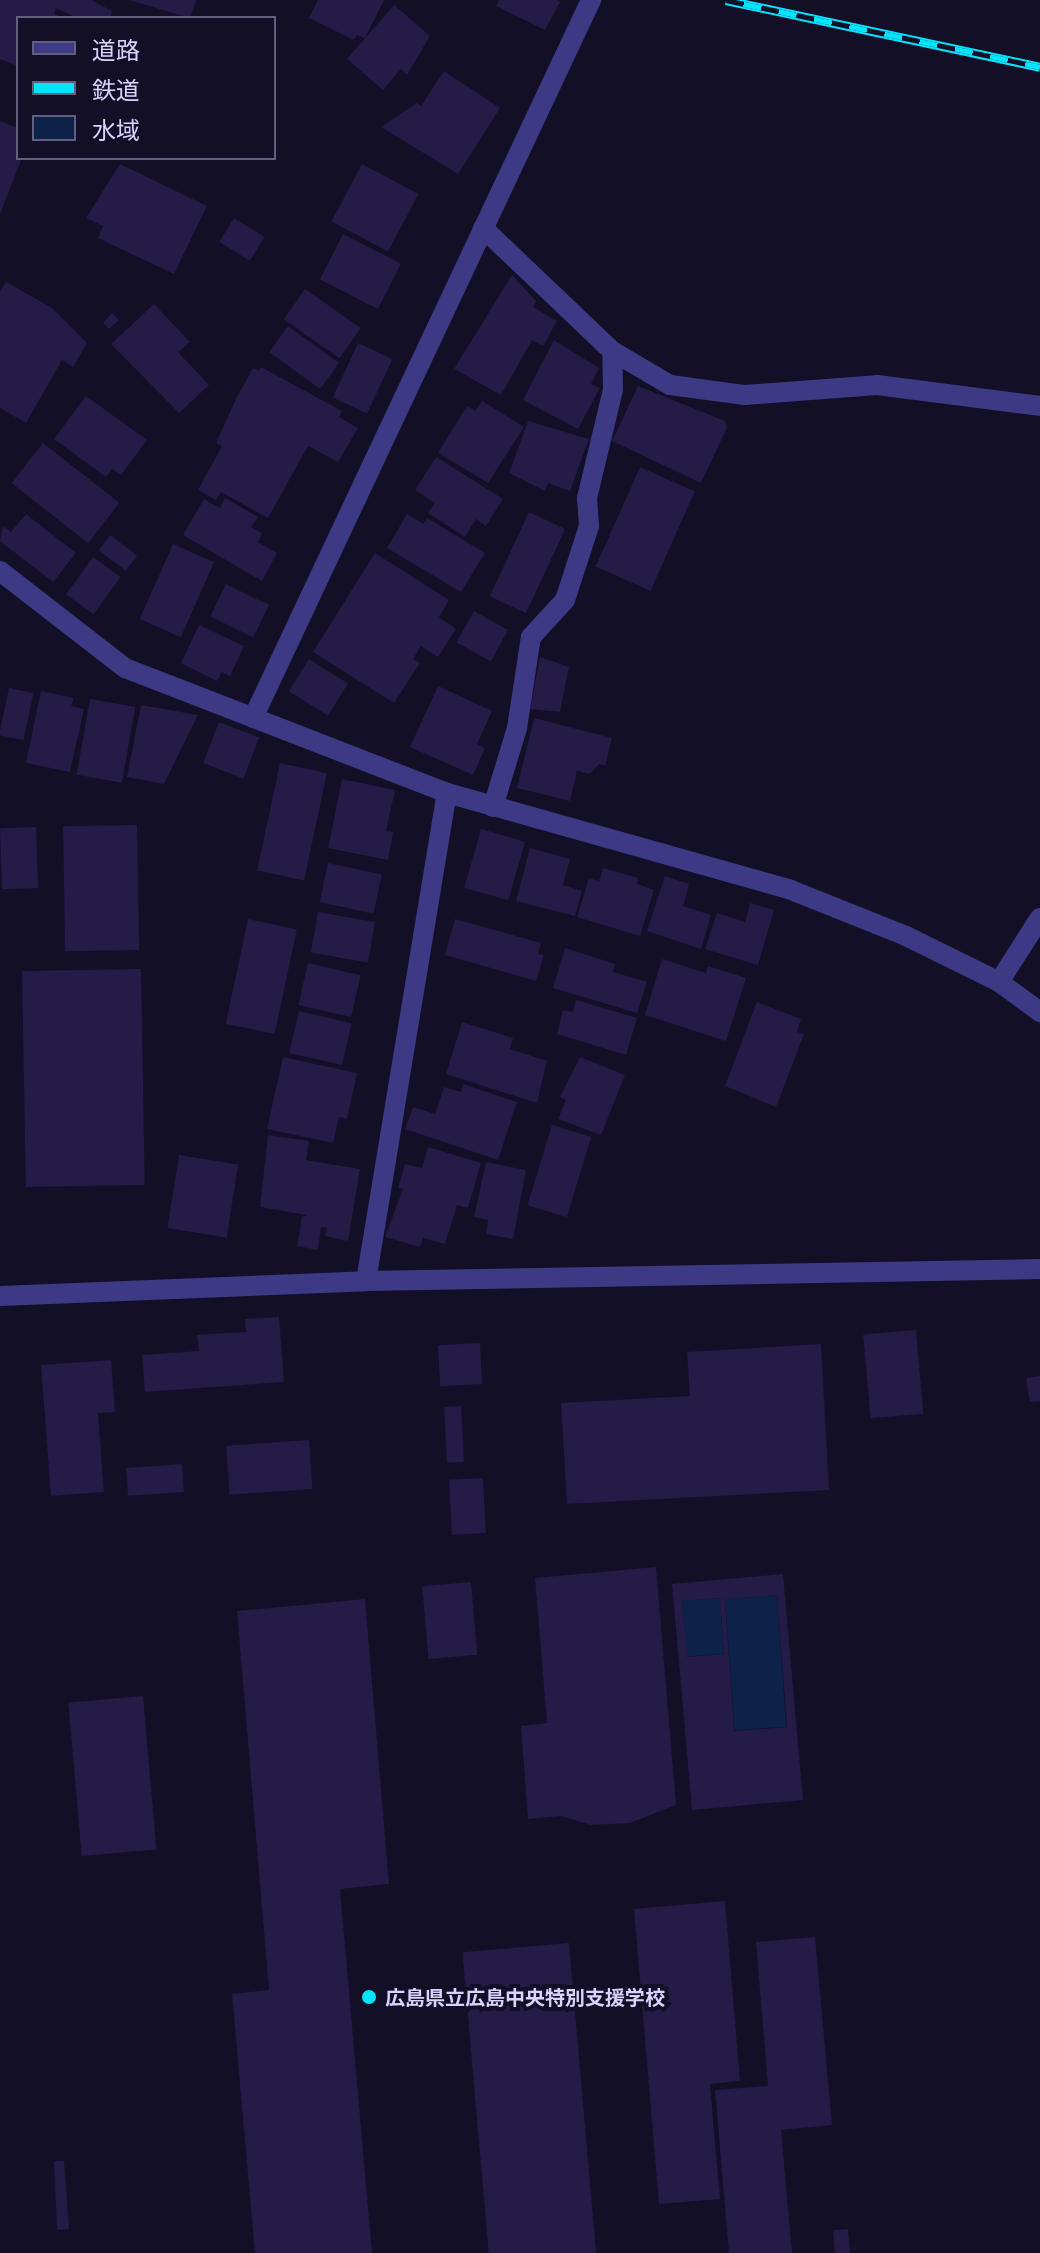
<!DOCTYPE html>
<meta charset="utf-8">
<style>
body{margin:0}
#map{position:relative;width:1040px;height:2253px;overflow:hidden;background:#130f26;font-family:"IBM Plex Sans","Noto Sans JP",sans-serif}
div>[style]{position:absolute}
.water>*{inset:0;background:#0c2248;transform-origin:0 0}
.building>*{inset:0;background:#241b47;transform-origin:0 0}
.street>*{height:20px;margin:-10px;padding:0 10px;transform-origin:10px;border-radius:10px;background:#3d3a85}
.rail>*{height:9px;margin-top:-4.5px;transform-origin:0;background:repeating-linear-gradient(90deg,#130f26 0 18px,#00e5ff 0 36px);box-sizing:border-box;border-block:2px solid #00e5ff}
.dots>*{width:22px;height:22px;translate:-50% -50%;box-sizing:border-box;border:4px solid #130f26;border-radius:50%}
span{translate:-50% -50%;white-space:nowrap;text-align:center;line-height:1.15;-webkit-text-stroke:8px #130f26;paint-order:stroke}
.poi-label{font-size:20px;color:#d9d4ff;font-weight:700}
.left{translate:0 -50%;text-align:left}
.legend{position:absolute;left:16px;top:16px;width:260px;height:144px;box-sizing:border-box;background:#130f26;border:2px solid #625e7d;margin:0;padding:10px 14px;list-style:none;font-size:24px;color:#d9d4ff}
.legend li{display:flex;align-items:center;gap:16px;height:40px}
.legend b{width:40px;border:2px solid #625e7d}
</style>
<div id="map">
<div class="water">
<i style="left:777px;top:1595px;width:132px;height:52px;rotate:86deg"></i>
<i style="left:720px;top:1598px;width:56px;height:38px;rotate:86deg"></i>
</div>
<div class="building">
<i style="clip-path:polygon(0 0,91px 0,112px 11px,110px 18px,77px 18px,56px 8px,54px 14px,65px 18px,18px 18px,18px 66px,0 59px)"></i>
<i style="clip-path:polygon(129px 0,196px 0,190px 18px)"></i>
<i style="clip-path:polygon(318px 0,384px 0,365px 38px,357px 35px,354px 40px,309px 18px)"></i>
<i style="clip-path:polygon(499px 0,557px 0,560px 2px,545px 30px,496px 6px)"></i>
<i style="clip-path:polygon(394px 5px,430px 36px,407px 75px,401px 69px,383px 90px,347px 59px)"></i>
<i style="clip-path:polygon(444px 71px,500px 108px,458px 174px,381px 127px,417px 103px,421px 106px)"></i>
<i style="clip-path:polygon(0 121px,18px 128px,22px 158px,0 214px)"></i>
<i style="clip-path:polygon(120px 164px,207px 206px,174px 274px,98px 238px,103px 226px,86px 218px)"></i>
<i style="left:362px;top:164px;width:64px;height:65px;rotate:28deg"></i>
<i style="left:234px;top:218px;width:36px;height:28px;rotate:32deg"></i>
<i style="left:343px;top:234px;width:65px;height:51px;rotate:27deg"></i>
<i style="clip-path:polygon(512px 275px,536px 301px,533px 307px,557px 321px,543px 346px,532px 340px,501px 395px,454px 369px)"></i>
<i style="clip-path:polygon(6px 282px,52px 308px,87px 343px,73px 367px,62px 360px,26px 423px,0 408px,0 292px)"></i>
<i style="left:305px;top:289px;width:68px;height:37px;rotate:35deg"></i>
<i style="clip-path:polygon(154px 304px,190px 342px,178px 352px,209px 385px,179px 413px,111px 344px)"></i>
<i style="clip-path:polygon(112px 313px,119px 320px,109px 329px,103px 323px)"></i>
<i style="left:288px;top:326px;width:63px;height:32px;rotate:36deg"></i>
<i style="clip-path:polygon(554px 340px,599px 368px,591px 384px,600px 388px,578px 429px,523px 400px)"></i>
<i style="left:358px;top:343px;width:38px;height:60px;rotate:25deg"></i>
<i style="clip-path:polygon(261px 367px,342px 411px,339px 417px,358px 428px,338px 462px,308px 446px,268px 518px,221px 492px,216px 500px,198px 490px,222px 446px,216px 443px,236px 399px,253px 368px,259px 371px)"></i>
<i style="clip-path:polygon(638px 386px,725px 421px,727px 428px,701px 483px,612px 441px)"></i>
<i style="clip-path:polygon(86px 396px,147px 440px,121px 475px,112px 469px,106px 477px,54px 439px)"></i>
<i style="clip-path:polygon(482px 401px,524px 427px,488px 483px,438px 453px,467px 406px,475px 411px)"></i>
<i style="clip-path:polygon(528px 421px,589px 439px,570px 491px,548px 483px,545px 491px,509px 473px)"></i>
<i style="left:43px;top:443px;width:97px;height:51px;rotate:38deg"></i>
<i style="clip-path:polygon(436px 457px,503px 499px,486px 526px,476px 519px,465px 537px,428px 513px,435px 503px,415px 490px)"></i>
<i style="left:640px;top:467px;width:60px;height:109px;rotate:24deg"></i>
<i style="clip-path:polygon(225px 498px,258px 517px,251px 527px,262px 533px,258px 542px,277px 553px,262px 581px,183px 535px,204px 499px,220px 508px)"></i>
<i style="left:529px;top:512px;width:40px;height:93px;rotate:25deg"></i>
<i style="clip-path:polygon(26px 514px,76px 553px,53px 582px,0 541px,3px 526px,11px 532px)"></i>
<i style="clip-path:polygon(407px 514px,423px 524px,427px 518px,485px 553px,461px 592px,387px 548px)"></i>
<i style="left:110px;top:535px;width:34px;height:19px;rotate:37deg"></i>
<i style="left:173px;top:544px;width:45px;height:82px;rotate:24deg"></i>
<i style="clip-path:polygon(375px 553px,449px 600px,439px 617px,456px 629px,438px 657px,421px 646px,413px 659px,420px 663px,394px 703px,313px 652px)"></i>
<i style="left:93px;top:557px;width:34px;height:46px;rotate:36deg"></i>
<i style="left:226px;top:584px;width:48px;height:36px;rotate:26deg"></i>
<i style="left:474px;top:611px;width:39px;height:36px;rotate:29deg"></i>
<i style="clip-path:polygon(199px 625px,244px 646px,230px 676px,222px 672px,217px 681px,181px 663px)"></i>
<i style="clip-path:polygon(540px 657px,569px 667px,560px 712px,530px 709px)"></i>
<i style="left:309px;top:659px;width:46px;height:38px;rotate:32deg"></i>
<i style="clip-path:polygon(438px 686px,492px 711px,477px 744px,485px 748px,473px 775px,410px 747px)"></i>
<i style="left:9px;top:688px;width:25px;height:48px;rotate:12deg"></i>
<i style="clip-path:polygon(41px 691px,74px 698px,71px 706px,84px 709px,70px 772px,26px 763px)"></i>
<i style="left:90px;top:699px;width:46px;height:77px;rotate:10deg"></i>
<i style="clip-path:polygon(141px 705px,198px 715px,164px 784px,127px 777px)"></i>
<i style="clip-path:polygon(534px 718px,612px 738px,605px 766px,599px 764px,590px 774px,577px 771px,570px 801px,517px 788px)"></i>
<i style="left:219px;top:722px;width:43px;height:44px;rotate:21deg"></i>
<i style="left:280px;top:763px;width:48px;height:110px;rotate:12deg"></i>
<i style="clip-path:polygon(342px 779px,395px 790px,386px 831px,393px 832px,388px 860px,328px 848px)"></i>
<i style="left:137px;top:825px;width:125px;height:74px;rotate:89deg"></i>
<i style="left:36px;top:827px;width:61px;height:36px;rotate:88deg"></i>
<i style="left:481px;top:829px;width:46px;height:61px;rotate:16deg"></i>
<i style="clip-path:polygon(530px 848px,570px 859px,563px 885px,582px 891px,575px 916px,516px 901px)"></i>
<i style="left:328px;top:863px;width:55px;height:40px;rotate:12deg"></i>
<i style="clip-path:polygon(603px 868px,638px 878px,637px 884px,654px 890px,640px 936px,577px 917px,589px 878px,599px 881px)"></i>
<i style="clip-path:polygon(665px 876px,689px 884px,683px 906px,711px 915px,701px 949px,647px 931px)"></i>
<i style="clip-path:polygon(750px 903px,774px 910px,758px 965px,705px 949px,717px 913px,745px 922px)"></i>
<i style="left:318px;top:912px;width:58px;height:41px;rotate:10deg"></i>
<i style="left:248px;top:919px;width:50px;height:107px;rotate:12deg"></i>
<i style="clip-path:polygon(455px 919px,541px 943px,538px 954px,544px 955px,536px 981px,445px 955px)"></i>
<i style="clip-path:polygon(565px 948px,615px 964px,613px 972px,647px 982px,637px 1013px,553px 988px)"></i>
<i style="clip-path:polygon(662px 959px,706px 973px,708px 966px,746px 978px,726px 1041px,645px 1015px)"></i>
<i style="left:308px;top:963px;width:54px;height:43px;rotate:13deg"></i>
<i style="left:141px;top:969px;width:216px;height:119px;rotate:89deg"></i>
<i style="clip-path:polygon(576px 1000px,637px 1018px,626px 1055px,557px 1034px,563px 1010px,573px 1012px)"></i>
<i style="clip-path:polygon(757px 1002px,801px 1019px,797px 1032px,804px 1034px,776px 1107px,725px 1086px)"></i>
<i style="left:299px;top:1011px;width:54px;height:43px;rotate:13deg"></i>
<i style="clip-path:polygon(462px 1022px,513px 1038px,510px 1049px,547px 1061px,537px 1103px,446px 1074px)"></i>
<i style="clip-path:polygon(283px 1057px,357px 1073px,347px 1119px,339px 1117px,333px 1143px,267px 1129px)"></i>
<i style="clip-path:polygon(580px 1057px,625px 1075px,601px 1135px,558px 1119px,566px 1100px,560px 1097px)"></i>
<i style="clip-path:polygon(463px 1084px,517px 1102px,498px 1160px,405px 1129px,413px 1107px,435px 1114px,444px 1087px,461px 1092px)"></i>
<i style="left:552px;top:1125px;width:41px;height:84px;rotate:17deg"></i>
<i style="clip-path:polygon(268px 1135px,309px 1141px,306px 1160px,360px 1169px,348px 1241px,325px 1236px,327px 1228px,321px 1227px,318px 1250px,297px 1246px,302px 1217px,307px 1215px,260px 1207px)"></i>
<i style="clip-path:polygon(428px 1147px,481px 1163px,468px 1208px,457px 1205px,445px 1244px,423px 1238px,420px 1247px,385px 1237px,403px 1189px,398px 1188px,405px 1164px,422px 1168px)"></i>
<i style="left:179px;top:1155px;width:60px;height:74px;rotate:9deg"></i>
<i style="clip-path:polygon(486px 1162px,526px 1170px,513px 1239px,486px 1234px,488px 1220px,474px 1217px)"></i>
<i style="clip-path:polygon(279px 1317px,284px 1382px,145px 1392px,142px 1355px,199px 1351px,197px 1335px,246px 1332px,245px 1319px)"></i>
<i style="left:916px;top:1330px;width:84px;height:53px;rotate:85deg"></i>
<i style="left:480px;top:1343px;width:41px;height:42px;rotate:87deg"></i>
<i style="clip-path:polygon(821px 1344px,829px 1490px,567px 1504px,561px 1403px,690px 1396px,687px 1352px)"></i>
<i style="clip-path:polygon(111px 1360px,115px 1412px,98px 1413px,104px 1492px,51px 1496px,41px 1365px)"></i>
<i style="clip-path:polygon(1040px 1376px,1040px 1401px,1030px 1402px,1026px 1378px)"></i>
<i style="left:461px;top:1406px;width:56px;height:17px;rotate:87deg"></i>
<i style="left:309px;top:1440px;width:49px;height:83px;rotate:86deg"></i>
<i style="left:182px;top:1464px;width:28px;height:56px;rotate:86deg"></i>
<i style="left:483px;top:1478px;width:55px;height:34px;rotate:87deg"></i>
<i style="clip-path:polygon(656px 1567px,676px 1805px,630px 1823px,591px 1825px,561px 1816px,528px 1819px,521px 1726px,547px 1723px,535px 1578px)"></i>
<i style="clip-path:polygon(evenodd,783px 1574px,803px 1800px,692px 1810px,672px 1584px,783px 1574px,777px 1595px,787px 1727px,734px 1731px,725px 1599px,777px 1595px,783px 1574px,720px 1598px,724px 1654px,687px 1657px,682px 1601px,720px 1598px)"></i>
<i style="left:471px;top:1582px;width:73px;height:49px;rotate:85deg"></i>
<i style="clip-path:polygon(365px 1599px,389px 1884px,340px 1889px,372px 2253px,255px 2253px,232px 1994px,269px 1990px,237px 1611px)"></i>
<i style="left:143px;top:1696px;width:154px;height:75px;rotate:85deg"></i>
<i style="clip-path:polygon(725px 1901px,740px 2081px,710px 2084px,720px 2199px,659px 2204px,634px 1909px)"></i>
<i style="clip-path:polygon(815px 1937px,832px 2125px,781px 2130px,792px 2253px,729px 2253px,715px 2090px,768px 2086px,756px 1942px)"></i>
<i style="left:569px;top:1943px;width:311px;height:107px;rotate:85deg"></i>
<i style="clip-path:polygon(54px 2161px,64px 2161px,69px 2229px,57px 2230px)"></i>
<i style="left:848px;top:2229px;width:24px;height:15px;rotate:85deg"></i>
</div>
<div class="street">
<i style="left:483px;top:228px;width:178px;rotate:43.6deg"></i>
<i style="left:612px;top:351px;width:67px;rotate:30.4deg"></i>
<i style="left:670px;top:385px;width:76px;rotate:7.6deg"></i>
<i style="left:745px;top:395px;width:132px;rotate:-4.3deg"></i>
<i style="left:877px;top:385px;width:164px;rotate:7.3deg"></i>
<i style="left:0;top:571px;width:158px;rotate:37.8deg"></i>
<i style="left:125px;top:668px;width:345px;rotate:21.2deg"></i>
<i style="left:447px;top:793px;width:357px;rotate:15.7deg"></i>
<i style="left:791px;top:890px;width:124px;rotate:21.8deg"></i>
<i style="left:906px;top:936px;width:104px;rotate:26.3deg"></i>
<i style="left:999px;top:982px;width:51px;rotate:36.2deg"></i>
<i style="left:253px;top:718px;width:794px;rotate:-64.79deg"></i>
<i style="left:493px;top:807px;width:83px;rotate:-73.1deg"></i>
<i style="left:517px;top:728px;width:92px;rotate:-81.3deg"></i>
<i style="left:531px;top:637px;width:50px;rotate:-47.4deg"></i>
<i style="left:565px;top:600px;width:78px;rotate:-72deg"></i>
<i style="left:589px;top:526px;width:28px;rotate:-94deg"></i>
<i style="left:587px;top:498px;width:111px;rotate:-76.5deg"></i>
<i style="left:613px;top:390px;width:39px;rotate:-91deg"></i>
<i style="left:999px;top:982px;width:76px;rotate:-57.4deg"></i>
<i style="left:366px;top:1281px;width:495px;rotate:-80.6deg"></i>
<i style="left:0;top:1296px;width:366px;rotate:-2.3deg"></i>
<i style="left:366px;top:1281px;width:674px;rotate:-1.02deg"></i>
</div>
<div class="rail">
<i style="left:726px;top:0;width:321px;rotate:12deg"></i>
</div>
<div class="dots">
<i style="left:369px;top:1997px;background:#00e5ff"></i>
</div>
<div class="poi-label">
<span class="left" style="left:385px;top:1997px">広島県立広島中央特別支援学校</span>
</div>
<ul class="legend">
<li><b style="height:10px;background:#3d3a85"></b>道路</li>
<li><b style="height:10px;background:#00e5ff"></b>鉄道</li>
<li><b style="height:22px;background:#0c2248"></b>水域</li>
</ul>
</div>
